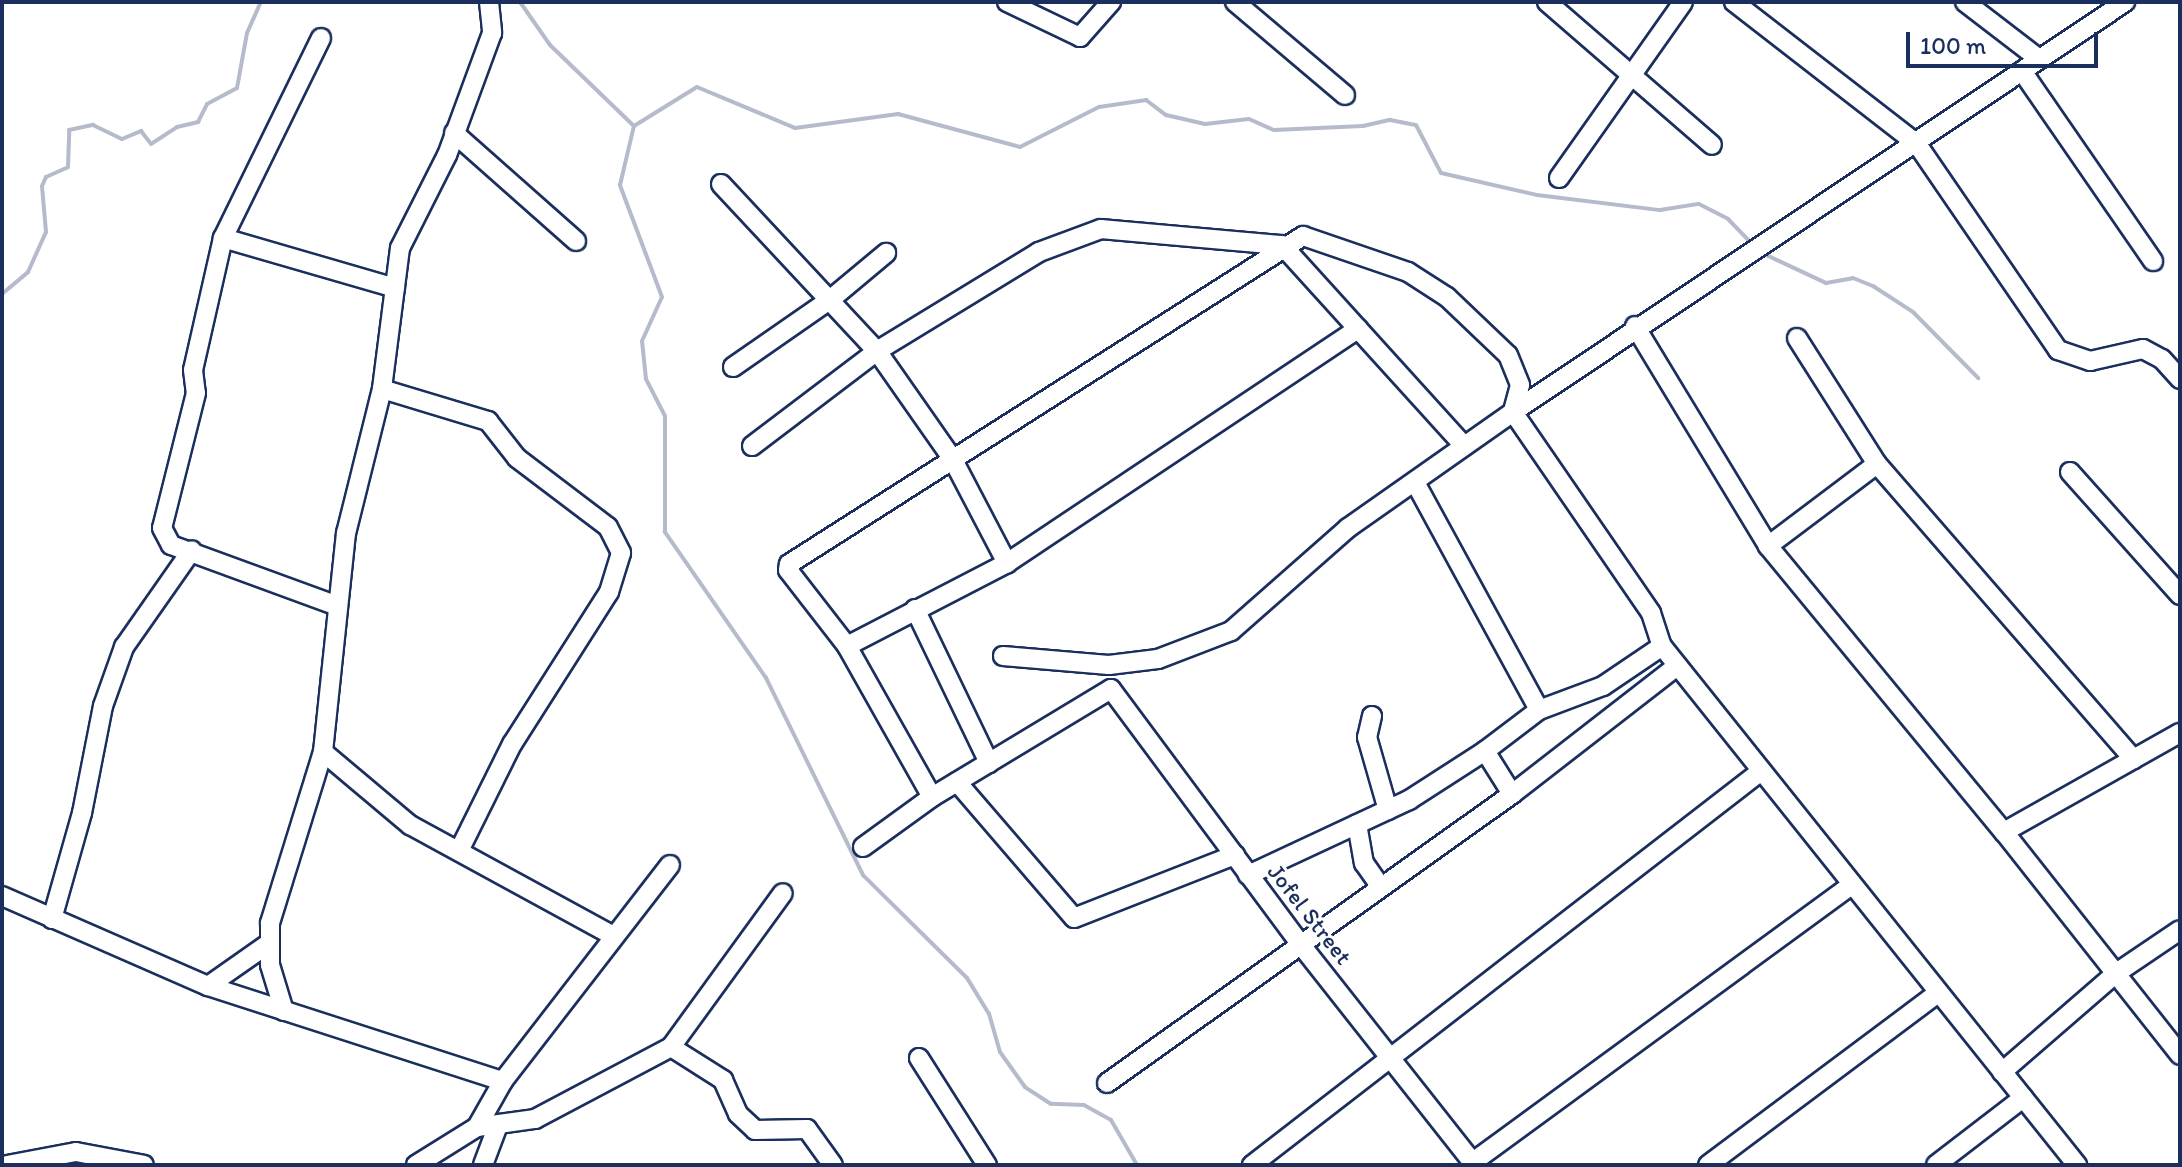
<!DOCTYPE html>
<style>
body{margin:0}
#map{position:relative;width:2182px;height:1167px;overflow:hidden;background:#fff;font-family:Itim,sans-serif}
div>[style]{position:absolute}
.stream>*{height:4px;margin:-2px;padding:0 2px;transform-origin:2px;border-radius:2px;background:#b5bbca}
.roads{filter:drop-shadow(2px 0 #1b2f5e) drop-shadow(-2px 0 #1b2f5e) drop-shadow(0 2px #1b2f5e) drop-shadow(0 -2px #1b2f5e)}
.minor>*{height:18px;margin:-9px;padding:0 9px;transform-origin:9px;border-radius:9px;background:#fff}
span{translate:-50% -50%;white-space:nowrap;text-align:center;line-height:1.15;-webkit-text-stroke:6px #fff;paint-order:stroke}
.street-label{font-size:24px;color:#1b2f5e}
.frame{position:absolute;inset:0;border:4px solid #1b2f5e;pointer-events:none}
.scale{position:absolute;left:1906px;top:32px;width:192px;height:36px;box-sizing:border-box;border:4px solid #1b2f5e;border-top:0;padding-left:10px;font-size:24px;line-height:28px;white-space:nowrap;color:#1b2f5e;-webkit-text-stroke:6px #fff;paint-order:stroke}
</style>
<div id="map">
<div class="stream">
<i style="left:520px;top:2px;width:52px;rotate:55.1deg"></i>
<i style="left:550px;top:45px;width:117px;rotate:44deg"></i>
<i style="left:1762px;top:253px;width:71px;rotate:25.1deg"></i>
<i style="left:1826px;top:283px;width:27px;rotate:-10deg"></i>
<i style="left:1853px;top:278px;width:22px;rotate:22deg"></i>
<i style="left:1873px;top:286px;width:48px;rotate:33deg"></i>
<i style="left:1913px;top:312px;width:93px;rotate:45.4deg"></i>
<i style="left:2px;top:294px;width:34px;rotate:-40deg"></i>
<i style="left:28px;top:272px;width:44px;rotate:-65.8deg"></i>
<i style="left:46px;top:232px;width:46px;rotate:-95deg"></i>
<i style="left:42px;top:186px;width:10px;rotate:-66deg"></i>
<i style="left:46px;top:177px;width:24px;rotate:-24deg"></i>
<i style="left:68px;top:167px;width:37px;rotate:-88deg"></i>
<i style="left:69px;top:130px;width:25px;rotate:-12deg"></i>
<i style="left:93px;top:125px;width:32px;rotate:26deg"></i>
<i style="left:122px;top:139px;width:21px;rotate:-23deg"></i>
<i style="left:141px;top:131px;width:16px;rotate:52deg"></i>
<i style="left:151px;top:144px;width:31px;rotate:-33deg"></i>
<i style="left:177px;top:127px;width:22px;rotate:-13deg"></i>
<i style="left:198px;top:122px;width:20px;rotate:-63deg"></i>
<i style="left:207px;top:104px;width:34px;rotate:-28deg"></i>
<i style="left:237px;top:88px;width:56px;rotate:-79.7deg"></i>
<i style="left:247px;top:33px;width:34px;rotate:-66deg"></i>
<i style="left:1137px;top:1165px;width:52px;rotate:-120deg"></i>
<i style="left:1111px;top:1120px;width:31px;rotate:-151deg"></i>
<i style="left:1084px;top:1105px;width:33px;rotate:-178deg"></i>
<i style="left:1051px;top:1104px;width:31px;rotate:-147deg"></i>
<i style="left:1025px;top:1087px;width:43px;rotate:-125.5deg"></i>
<i style="left:1000px;top:1052px;width:40px;rotate:-106deg"></i>
<i style="left:989px;top:1014px;width:42px;rotate:-121.4deg"></i>
<i style="left:967px;top:978px;width:146px;rotate:-135.3deg"></i>
<i style="left:863px;top:875px;width:220px;rotate:-116.2deg"></i>
<i style="left:766px;top:678px;width:178px;rotate:-124.7deg"></i>
<i style="left:665px;top:532px;width:116px;rotate:-90deg"></i>
<i style="left:665px;top:416px;width:42px;rotate:-117.2deg"></i>
<i style="left:646px;top:379px;width:38px;rotate:-96deg"></i>
<i style="left:642px;top:341px;width:48px;rotate:-65.6deg"></i>
<i style="left:662px;top:297px;width:120px;rotate:-110.6deg"></i>
<i style="left:620px;top:185px;width:61px;rotate:-76.7deg"></i>
<i style="left:634px;top:126px;width:74px;rotate:-31.8deg"></i>
<i style="left:697px;top:87px;width:106px;rotate:22.7deg"></i>
<i style="left:795px;top:128px;width:104px;rotate:-7.7deg"></i>
<i style="left:898px;top:114px;width:126px;rotate:15.1deg"></i>
<i style="left:1020px;top:147px;width:89px;rotate:-26.9deg"></i>
<i style="left:1099px;top:107px;width:48px;rotate:-8.5deg"></i>
<i style="left:1146px;top:100px;width:25px;rotate:37deg"></i>
<i style="left:1166px;top:115px;width:40px;rotate:13deg"></i>
<i style="left:1205px;top:124px;width:44px;rotate:-6.5deg"></i>
<i style="left:1249px;top:119px;width:27px;rotate:24deg"></i>
<i style="left:1274px;top:130px;width:89px;rotate:-2.6deg"></i>
<i style="left:1363px;top:126px;width:28px;rotate:-13deg"></i>
<i style="left:1390px;top:120px;width:26px;rotate:11deg"></i>
<i style="left:1416px;top:125px;width:54px;rotate:62.5deg"></i>
<i style="left:1441px;top:173px;width:98px;rotate:12.9deg"></i>
<i style="left:1537px;top:195px;width:124px;rotate:7deg"></i>
<i style="left:1660px;top:210px;width:39px;rotate:-9deg"></i>
<i style="left:1699px;top:204px;width:33px;rotate:27deg"></i>
<i style="left:1728px;top:219px;width:36px;rotate:46deg"></i>
</div>
<div class="roads">
<div class="minor">
<i style="left:489px;top:2px;width:31px;rotate:84deg"></i>
<i style="left:492px;top:33px;width:130px;rotate:110.2deg"></i>
<i style="left:447px;top:155px;width:104px;rotate:116.8deg"></i>
<i style="left:400px;top:248px;width:142px;rotate:97.3deg"></i>
<i style="left:382px;top:389px;width:148px;rotate:104deg"></i>
<i style="left:346px;top:533px;width:220px;rotate:96deg"></i>
<i style="left:323px;top:752px;width:114px;rotate:40deg"></i>
<i style="left:410px;top:825px;width:232px;rotate:28.6deg"></i>
<i style="left:1007px;top:2px;width:81px;rotate:25.6deg"></i>
<i style="left:1080px;top:37px;width:47px;rotate:-48.5deg"></i>
<i style="left:1235px;top:2px;width:144px;rotate:40.2deg"></i>
<i style="left:1547px;top:2px;width:218px;rotate:40.9deg"></i>
<i style="left:1734px;top:2px;width:232px;rotate:37.8deg"></i>
<i style="left:1917px;top:144px;width:250px;rotate:55.6deg"></i>
<i style="left:2058px;top:350px;width:34px;rotate:19deg"></i>
<i style="left:2090px;top:361px;width:54px;rotate:-12.8deg"></i>
<i style="left:2143px;top:349px;width:21px;rotate:28deg"></i>
<i style="left:2162px;top:359px;width:27px;rotate:48deg"></i>
<i style="left:1965px;top:2px;width:93px;rotate:37.6deg"></i>
<i style="left:321px;top:38px;width:223px;rotate:116.1deg"></i>
<i style="left:223px;top:238px;width:135px;rotate:102.8deg"></i>
<i style="left:193px;top:370px;width:23px;rotate:83deg"></i>
<i style="left:196px;top:393px;width:139px;rotate:104.1deg"></i>
<i style="left:162px;top:528px;width:19px;rotate:62deg"></i>
<i style="left:171px;top:545px;width:175px;rotate:20.1deg"></i>
<i style="left:2022px;top:71px;width:231px;rotate:55.4deg"></i>
<i style="left:454px;top:133px;width:163px;rotate:41.5deg"></i>
<i style="left:1559px;top:178px;width:215px;rotate:-54.8deg"></i>
<i style="left:721px;top:184px;width:229px;rotate:47deg"></i>
<i style="left:877px;top:351px;width:131px;rotate:55deg"></i>
<i style="left:952px;top:458px;width:119px;rotate:62.4deg"></i>
<i style="left:223px;top:238px;width:179px;rotate:16.2deg"></i>
<i style="left:1635px;top:326px;width:257px;rotate:58.8deg"></i>
<i style="left:1768px;top:546px;width:371px;rotate:50.5deg"></i>
<i style="left:2004px;top:832px;width:284px;rotate:51.7deg"></i>
<i style="left:1797px;top:338px;width:149px;rotate:57.6deg"></i>
<i style="left:1877px;top:464px;width:391px;rotate:49deg"></i>
<i style="left:733px;top:367px;width:119px;rotate:-34.8deg"></i>
<i style="left:831px;top:299px;width:72px;rotate:-39.9deg"></i>
<i style="left:382px;top:389px;width:111px;rotate:16.8deg"></i>
<i style="left:488px;top:421px;width:47px;rotate:51.9deg"></i>
<i style="left:517px;top:458px;width:114px;rotate:37.2deg"></i>
<i style="left:608px;top:527px;width:29px;rotate:63deg"></i>
<i style="left:621px;top:553px;width:41px;rotate:107.1deg"></i>
<i style="left:609px;top:592px;width:180px;rotate:122.5deg"></i>
<i style="left:512px;top:744px;width:119px;rotate:116.4deg"></i>
<i style="left:752px;top:446px;width:157px;rotate:-37.2deg"></i>
<i style="left:877px;top:351px;width:190px;rotate:-31.4deg"></i>
<i style="left:1039px;top:252px;width:66px;rotate:-20.4deg"></i>
<i style="left:1101px;top:229px;width:182px;rotate:5.1deg"></i>
<i style="left:1282px;top:245px;width:271px;rotate:47.8deg"></i>
<i style="left:2070px;top:472px;width:165px;rotate:48.2deg"></i>
<i style="left:1416px;top:484px;width:257px;rotate:61.4deg"></i>
<i style="left:1539px;top:710px;width:68px;rotate:-20.6deg"></i>
<i style="left:1603px;top:686px;width:71px;rotate:-34.1deg"></i>
<i style="left:1768px;top:546px;width:136px;rotate:-37deg"></i>
<i style="left:915px;top:609px;width:171px;rotate:64.3deg"></i>
<i style="left:847px;top:646px;width:180px;rotate:-27.4deg"></i>
<i style="left:1007px;top:563px;width:422px;rotate:-33.7deg"></i>
<i style="left:1003px;top:656px;width:106px;rotate:4.9deg"></i>
<i style="left:1109px;top:665px;width:49px;rotate:-7deg"></i>
<i style="left:1158px;top:659px;width:78px;rotate:-21deg"></i>
<i style="left:1231px;top:631px;width:156px;rotate:-41.4deg"></i>
<i style="left:1348px;top:528px;width:202px;rotate:-35.1deg"></i>
<i style="left:1513px;top:412px;width:737px;rotate:-33.82deg"></i>
<i style="left:1372px;top:716px;width:22px;rotate:103deg"></i>
<i style="left:1367px;top:737px;width:76px;rotate:74deg"></i>
<i style="left:957px;top:782px;width:179px;rotate:49.3deg"></i>
<i style="left:1074px;top:918px;width:173px;rotate:-21.4deg"></i>
<i style="left:1512px;top:794px;width:51px;rotate:-122.1deg"></i>
<i style="left:1485px;top:751px;width:68px;rotate:-37.2deg"></i>
<i style="left:932px;top:797px;width:173px;rotate:-119.4deg"></i>
<i style="left:847px;top:646px;width:96px;rotate:-127.8deg"></i>
<i style="left:788px;top:570px;width:6px;rotate:-81deg"></i>
<i style="left:789px;top:564px;width:610px;rotate:-32.54deg"></i>
<i style="left:1303px;top:236px;width:111px;rotate:18.9deg"></i>
<i style="left:1408px;top:272px;width:46px;rotate:32.7deg"></i>
<i style="left:1447px;top:297px;width:84px;rotate:43.6deg"></i>
<i style="left:1508px;top:355px;width:32px;rotate:68deg"></i>
<i style="left:1520px;top:385px;width:28px;rotate:105deg"></i>
<i style="left:1513px;top:412px;width:244px;rotate:55.5deg"></i>
<i style="left:1651px;top:613px;width:35px;rotate:72deg"></i>
<i style="left:1662px;top:646px;width:665px;rotate:51.35deg"></i>
<i style="left:1357px;top:824px;width:40px;rotate:80deg"></i>
<i style="left:1364px;top:863px;width:28px;rotate:55deg"></i>
<i style="left:2004px;top:832px;width:202px;rotate:-29.4deg"></i>
<i style="left:863px;top:847px;width:85px;rotate:-35.9deg"></i>
<i style="left:932px;top:797px;width:209px;rotate:-31.1deg"></i>
<i style="left:1111px;top:689px;width:319px;rotate:53.4deg"></i>
<i style="left:1301px;top:945px;width:280px;rotate:51.7deg"></i>
<i style="left:1248px;top:875px;width:178px;rotate:-25deg"></i>
<i style="left:1409px;top:800px;width:90px;rotate:-32.8deg"></i>
<i style="left:2px;top:896px;width:225px;rotate:23.6deg"></i>
<i style="left:208px;top:986px;width:310px;rotate:17.9deg"></i>
<i style="left:52px;top:919px;width:110px;rotate:-74.2deg"></i>
<i style="left:82px;top:813px;width:109px;rotate:-78.9deg"></i>
<i style="left:103px;top:706px;width:63px;rotate:-70.4deg"></i>
<i style="left:124px;top:647px;width:118px;rotate:-55deg"></i>
<i style="left:208px;top:986px;width:73px;rotate:-35deg"></i>
<i style="left:284px;top:1011px;width:48px;rotate:-106.9deg"></i>
<i style="left:270px;top:965px;width:42px;rotate:-90deg"></i>
<i style="left:270px;top:923px;width:179px;rotate:-72.8deg"></i>
<i style="left:671px;top:1047px;width:62px;rotate:32.4deg"></i>
<i style="left:723px;top:1080px;width:37px;rotate:66deg"></i>
<i style="left:738px;top:1114px;width:23px;rotate:43deg"></i>
<i style="left:755px;top:1130px;width:52px;rotate:-1.1deg"></i>
<i style="left:807px;top:1129px;width:44px;rotate:54.2deg"></i>
<i style="left:919px;top:1058px;width:127px;rotate:57.6deg"></i>
<i style="left:2002px;top:1072px;width:150px;rotate:-40.9deg"></i>
<i style="left:2115px;top:974px;width:78px;rotate:-34.1deg"></i>
<i style="left:1107px;top:1083px;width:498px;rotate:-35.5deg"></i>
<i style="left:1512px;top:794px;width:209px;rotate:-37.8deg"></i>
<i style="left:477px;top:1127px;width:59px;rotate:-7.9deg"></i>
<i style="left:535px;top:1119px;width:154px;rotate:-27.9deg"></i>
<i style="left:671px;top:1047px;width:190px;rotate:-54deg"></i>
<i style="left:1473px;top:1162px;width:469px;rotate:-36.2deg"></i>
<i style="left:7px;top:1165px;width:70px;rotate:-10.7deg"></i>
<i style="left:76px;top:1152px;width:69px;rotate:10.8deg"></i>
<i style="left:416px;top:1165px;width:72px;rotate:-31.9deg"></i>
<i style="left:477px;top:1127px;width:53px;rotate:-60.5deg"></i>
<i style="left:503px;top:1081px;width:273px;rotate:-52.3deg"></i>
<i style="left:483px;top:1165px;width:43px;rotate:-69.4deg"></i>
<i style="left:1252px;top:1165px;width:644px;rotate:-37.74deg"></i>
<i style="left:1708px;top:1165px;width:287px;rotate:-36.8deg"></i>
<i style="left:1936px;top:1165px;width:110px;rotate:-37.6deg"></i>
</div>
</div>
<div class="street-label">
<span style="left:1310px;top:914px;rotate:52deg">Jofel Street</span>
</div>
<div class="frame"></div>
<div class="scale">100 m</div>
</div>
